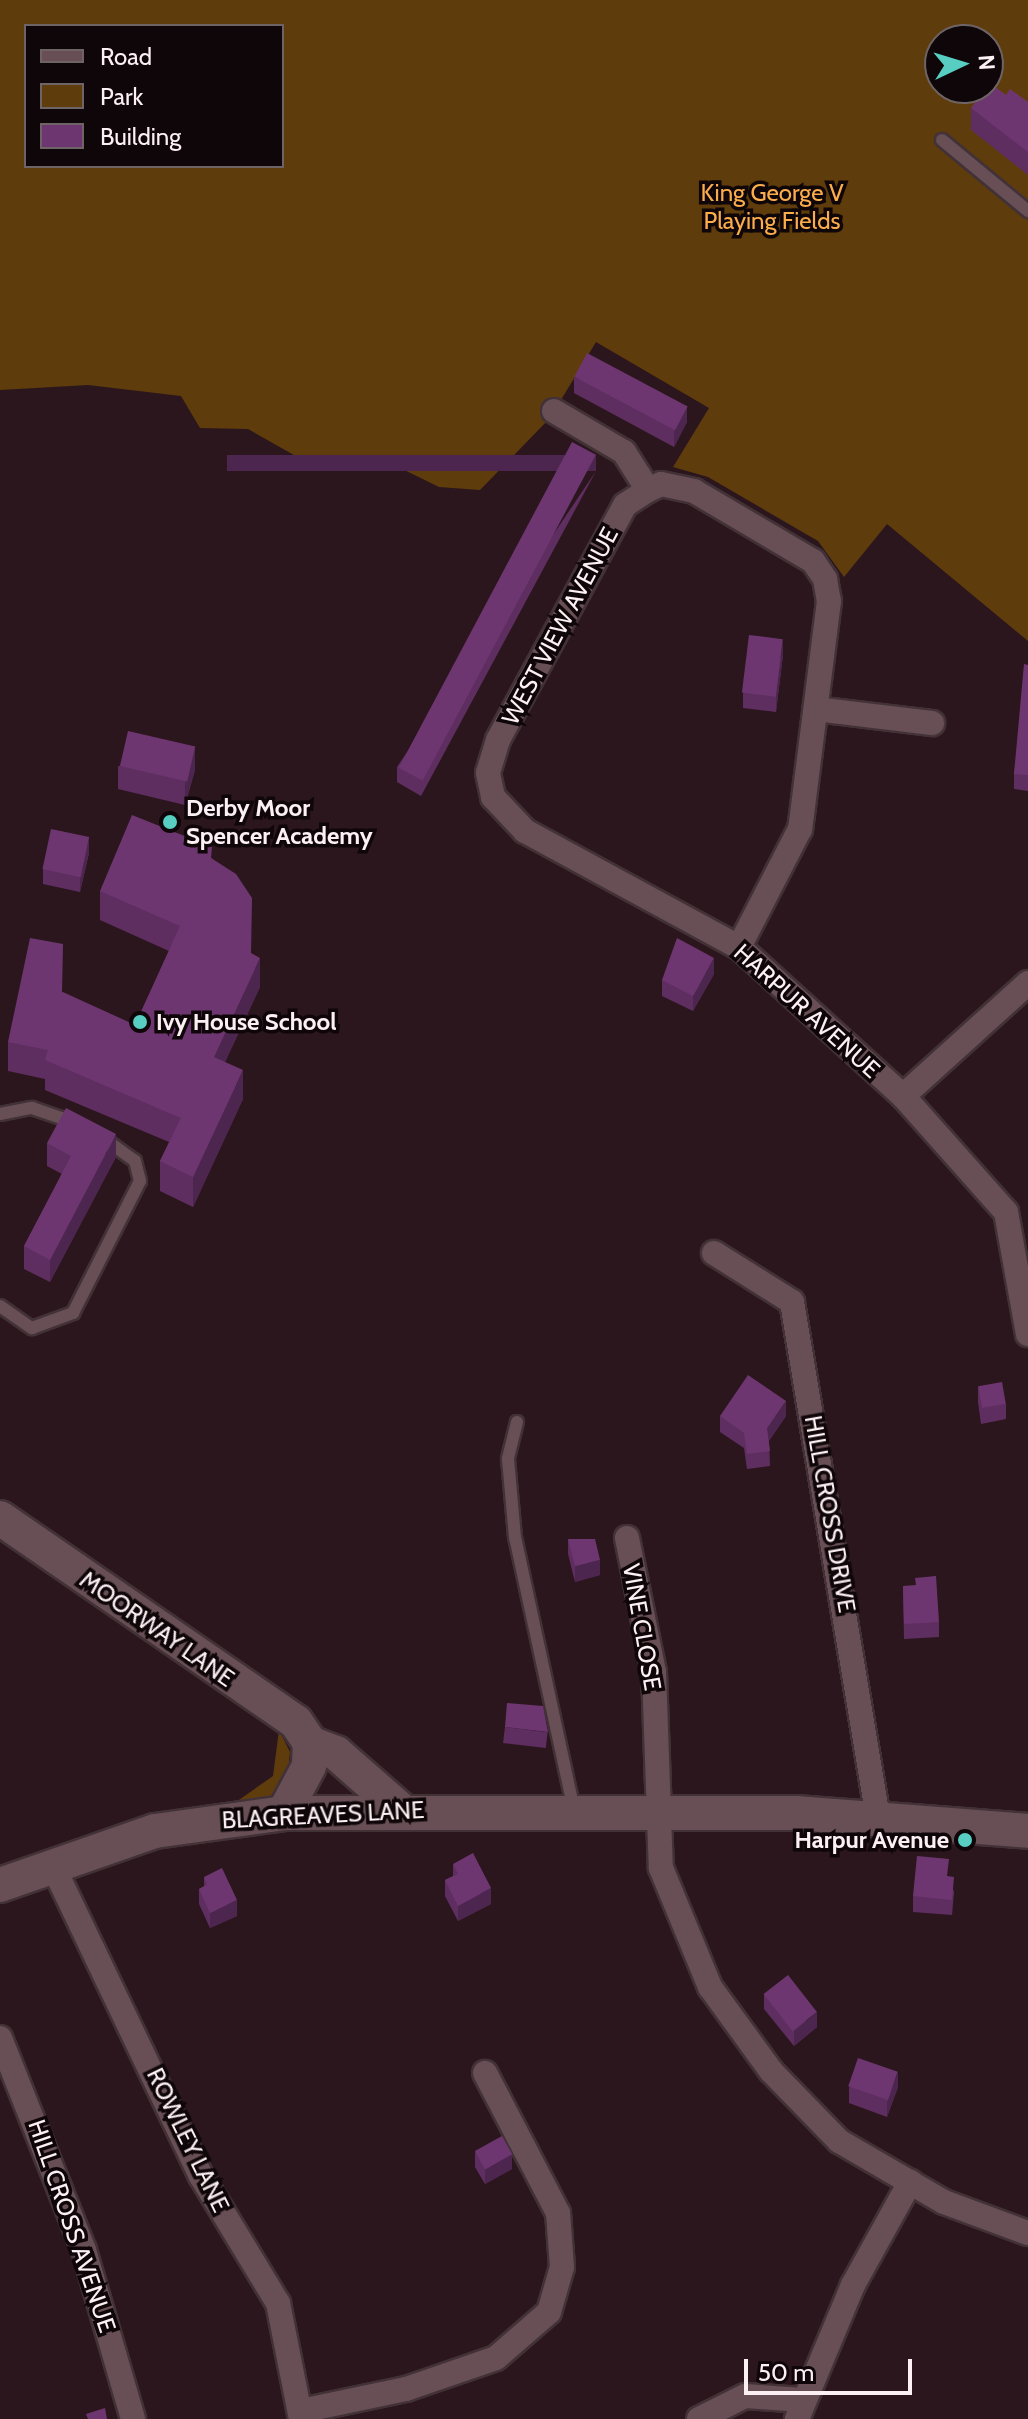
<!DOCTYPE html>
<style>
body{margin:0}
#map{position:relative;width:1028px;height:2419px;overflow:hidden;background:#2c161d;font-family:Cabin,sans-serif}
div>[style]{position:absolute}
.green>*{inset:0;background:#5f3c0b}
.roads{filter:drop-shadow(2px 0 #423237) drop-shadow(-2px 0 #423237) drop-shadow(0 2px #423237) drop-shadow(0 -2px #423237)}
.lane>*{height:12px;margin:-6px;padding:0 6px;transform-origin:6px;border-radius:6px;background:#684f56}
.street>*{height:24px;margin:-12px;padding:0 12px;transform-origin:12px;border-radius:12px;background:#684f56}
.secondary>*{height:34px;margin:-17px;padding:0 17px;transform-origin:17px;border-radius:17px;background:#684f56}
.wall>*{inset:0;background:#5f2e61;transform-origin:0 0}
.shaded-wall>*{inset:0;background:#4d264f;transform-origin:0 0}
.building>*{inset:0;background:#6e3671;transform-origin:0 0}
.dots>*{width:22px;height:22px;translate:-50% -50%;box-sizing:border-box;border:4px solid #0e0608;border-radius:50%}
span{translate:-50% -50%;white-space:nowrap;text-align:center;line-height:1.15;-webkit-text-stroke:7px #0e0608;paint-order:stroke}
.park-label{font-size:24px;color:#fbad4b}
.street-label{font-size:24px;color:#fdf0f4}
.poi-label{font-size:24px;color:#fdf0f4;font-weight:700}
.left{translate:0 -50%;text-align:left}
.right{translate:-100% -50%;text-align:right}
.legend{position:absolute;left:24px;top:24px;width:260px;height:144px;box-sizing:border-box;background:#0e0608;border:2px solid #6e6466;margin:0;padding:10px 14px;list-style:none;font-size:24px;color:#fdf0f4}
.legend li{display:flex;align-items:center;gap:16px;height:40px}
.legend b{width:40px;border:2px solid #6e6466}
.north{position:absolute;left:924px;top:24px;width:80px;height:80px;box-sizing:border-box;background:#0e0608;border:2px solid #6e6466;border-radius:50%;rotate:86deg;font-size:22px;font-weight:700;line-height:32px;text-align:center;color:#fdf0f4}
.north::after{content:'';display:block;margin:auto;width:28px;height:36px;background:#57cec1;clip-path:polygon(50% 0,100% 100%,50% 72%,0 100%)}
.scale{position:absolute;left:744px;top:2359px;width:168px;height:36px;box-sizing:border-box;border:4px solid #fdf0f4;border-top:0;padding-left:10px;font-size:24px;line-height:28px;white-space:nowrap;color:#fdf0f4;-webkit-text-stroke:6px #0e0608;paint-order:stroke}
</style>
<div id="map">
<div class="green">
<i style="clip-path:polygon(evenodd,0 0,1028px 0,1028px 641px,887px 524px,844px 577px,818px 541px,708px 477px,673px 467px,709px 408px,596px 342px,550px 418px,480px 490px,439px 487px,392px 464px,317px 468px,248px 429px,200px 428px,181px 396px,88px 385px,0 390px,0 0,26px 26px,282px 26px,282px 166px,26px 166px,26px 26px,0 0,940px 40px,988px 40px,988px 88px,940px 88px,940px 40px)"></i>
<i style="clip-path:polygon(279px 1730px,290px 1752px,287px 1782px,273px 1801px,226px 1809px,273px 1776px)"></i>
</div>
<div class="roads">
<div class="lane">
<i style="left:942px;top:140px;width:112px;rotate:39.5deg"></i>
<i style="left:0;top:1114px;width:33px;rotate:-11deg"></i>
<i style="left:32px;top:1108px;width:43px;rotate:18.9deg"></i>
<i style="left:0;top:1306px;width:39px;rotate:35deg"></i>
<i style="left:32px;top:1328px;width:44px;rotate:-20.1deg"></i>
<i style="left:73px;top:1313px;width:148px;rotate:-63.1deg"></i>
<i style="left:140px;top:1181px;width:21px;rotate:-104deg"></i>
<i style="left:135px;top:1161px;width:39px;rotate:-144deg"></i>
<i style="left:517px;top:1422px;width:38px;rotate:104deg"></i>
<i style="left:508px;top:1459px;width:78px;rotate:84.9deg"></i>
<i style="left:515px;top:1537px;width:280px;rotate:77.8deg"></i>
</div>
<div class="street">
<i style="left:554px;top:411px;width:81px;rotate:30.4deg"></i>
<i style="left:624px;top:452px;width:45px;rotate:57.7deg"></i>
<i style="left:648px;top:490px;width:14px;rotate:-25deg"></i>
<i style="left:661px;top:484px;width:34px;rotate:12deg"></i>
<i style="left:694px;top:491px;width:138px;rotate:30.5deg"></i>
<i style="left:813px;top:561px;width:22px;rotate:56deg"></i>
<i style="left:825px;top:579px;width:22px;rotate:80deg"></i>
<i style="left:829px;top:601px;width:230px;rotate:97.2deg"></i>
<i style="left:800px;top:829px;width:133px;rotate:117.3deg"></i>
<i style="left:648px;top:490px;width:27px;rotate:147deg"></i>
<i style="left:625px;top:505px;width:267px;rotate:118.4deg"></i>
<i style="left:498px;top:740px;width:34px;rotate:107deg"></i>
<i style="left:488px;top:773px;width:25px;rotate:78deg"></i>
<i style="left:493px;top:797px;width:47px;rotate:46.7deg"></i>
<i style="left:525px;top:831px;width:243px;rotate:28.5deg"></i>
<i style="left:739px;top:947px;width:222px;rotate:42.3deg"></i>
<i style="left:903px;top:1096px;width:155px;rotate:48.4deg"></i>
<i style="left:1006px;top:1212px;width:124px;rotate:79.8deg"></i>
<i style="left:816px;top:709px;width:117px;rotate:6.9deg"></i>
<i style="left:903px;top:1096px;width:169px;rotate:-42.1deg"></i>
<i style="left:714px;top:1253px;width:92px;rotate:32.1deg"></i>
<i style="left:792px;top:1302px;width:523px;rotate:80.54deg"></i>
<i style="left:627px;top:1538px;width:137px;rotate:78.6deg"></i>
<i style="left:654px;top:1672px;width:196px;rotate:88deg"></i>
<i style="left:661px;top:1868px;width:129px;rotate:67.6deg"></i>
<i style="left:710px;top:1987px;width:104px;rotate:54deg"></i>
<i style="left:771px;top:2071px;width:98px;rotate:45.8deg"></i>
<i style="left:839px;top:2141px;width:121px;rotate:30.2deg"></i>
<i style="left:944px;top:2202px;width:90px;rotate:20.3deg"></i>
<i style="left:53px;top:1866px;width:344px;rotate:64.5deg"></i>
<i style="left:201px;top:2176px;width:149px;rotate:58.8deg"></i>
<i style="left:278px;top:2303px;width:118px;rotate:78.8deg"></i>
<i style="left:0;top:2038px;width:228px;rotate:68.4deg"></i>
<i style="left:84px;top:2250px;width:176px;rotate:73.8deg"></i>
<i style="left:301px;top:2411px;width:107px;rotate:-11.8deg"></i>
<i style="left:406px;top:2389px;width:95px;rotate:-19deg"></i>
<i style="left:496px;top:2358px;width:70px;rotate:-41deg"></i>
<i style="left:549px;top:2312px;width:47px;rotate:-73.9deg"></i>
<i style="left:562px;top:2267px;width:54px;rotate:-94.2deg"></i>
<i style="left:558px;top:2213px;width:158px;rotate:-117.5deg"></i>
<i style="left:699px;top:2419px;width:51px;rotate:-26.6deg"></i>
<i style="left:745px;top:2396px;width:58px;rotate:3.9deg"></i>
<i style="left:797px;top:2419px;width:145px;rotate:-67.3deg"></i>
<i style="left:853px;top:2285px;width:118px;rotate:-61deg"></i>
</div>
<div class="secondary">
<i style="left:0;top:1518px;width:359px;rotate:34.6deg"></i>
<i style="left:296px;top:1722px;width:25px;rotate:56deg"></i>
<i style="left:310px;top:1743px;width:28px;rotate:21deg"></i>
<i style="left:336px;top:1753px;width:85px;rotate:41.2deg"></i>
<i style="left:284px;top:1813px;width:53px;rotate:-62deg"></i>
<i style="left:309px;top:1766px;width:23px;rotate:-88deg"></i>
<i style="left:0;top:1885px;width:164px;rotate:-19.2deg"></i>
<i style="left:155px;top:1831px;width:130px;rotate:-7.9deg"></i>
<i style="left:284px;top:1813px;width:512px"></i>
<i style="left:796px;top:1813px;width:233px;rotate:4.4deg"></i>
</div>
</div>
<div class="wall">
<i style="clip-path:polygon(1006px 95px,1028px 102px,1028px 175px,971px 130px,971px 108px)"></i>
<i style="clip-path:polygon(574px 377px,687px 422px,674px 447px,574px 393px)"></i>
<i style="clip-path:polygon(596px 471px,421px 796px,397px 782px,397px 767px)"></i>
<i style="clip-path:polygon(783px 655px,776px 712px,743px 708px,743px 693px)"></i>
<i style="clip-path:polygon(1028px 665px,1028px 791px,1014px 789px,1014px 774px)"></i>
<i style="clip-path:polygon(118px 766px,195px 770px,185px 805px,118px 789px)"></i>
<i style="clip-path:polygon(89px 853px,80px 892px,43px 884px,43px 869px)"></i>
<i style="clip-path:polygon(212px 858px,251px 953px,260px 987px,225px 1062px,243px 1099px,193px 1207px,160px 1191px,160px 1161px,169px 1142px,45px 1090px,45px 1079px,8px 1071px,8px 1042px,63px 992px,135px 1025px,169px 951px,100px 920px,100px 891px)"></i>
<i style="clip-path:polygon(714px 974px,693px 1011px,662px 996px,662px 980px)"></i>
<i style="clip-path:polygon(47px 1143px,116px 1157px,50px 1282px,24px 1269px,24px 1246px,62px 1174px,47px 1166px)"></i>
<i style="clip-path:polygon(978px 1386px,1006px 1404px,1006px 1419px,981px 1424px,978px 1402px)"></i>
<i style="clip-path:polygon(720px 1416px,786px 1416px,769px 1441px,770px 1466px,747px 1469px,744px 1448px,720px 1432px)"></i>
<i style="clip-path:polygon(568px 1539px,600px 1575px,575px 1582px,568px 1554px)"></i>
<i style="clip-path:polygon(903px 1586px,939px 1622px,939px 1637px,904px 1639px)"></i>
<i style="left:505px;top:1727px;width:43px;height:16px;rotate:7deg"></i>
<i style="clip-path:polygon(453px 1864px,491px 1904px,458px 1921px,445px 1896px,445px 1880px,453px 1876px)"></i>
<i style="clip-path:polygon(948px 1876px,954px 1892px,952px 1915px,913px 1912px,913px 1896px)"></i>
<i style="clip-path:polygon(204px 1877px,237px 1916px,210px 1928px,199px 1904px,199px 1889px,204px 1886px)"></i>
<i style="clip-path:polygon(764px 1994px,817px 2027px,794px 2046px,764px 2009px)"></i>
<i style="clip-path:polygon(849px 2087px,898px 2087px,887px 2117px,849px 2103px)"></i>
<i style="clip-path:polygon(475px 2152px,512px 2169px,485px 2184px,475px 2167px)"></i>
</div>
<div class="shaded-wall">
<i style="clip-path:polygon(687px 407px,687px 422px,674px 447px,674px 431px)"></i>
<i style="left:596px;top:455px;width:16px;height:369px;rotate:90deg"></i>
<i style="clip-path:polygon(783px 639px,783px 655px,776px 712px,776px 696px)"></i>
<i style="clip-path:polygon(195px 747px,195px 770px,185px 805px,185px 782px)"></i>
<i style="clip-path:polygon(89px 837px,89px 853px,80px 892px,80px 877px)"></i>
<i style="clip-path:polygon(260px 958px,260px 987px,214px 1086px,214px 1057px)"></i>
<i style="clip-path:polygon(714px 958px,714px 974px,693px 1011px,693px 996px)"></i>
<i style="clip-path:polygon(243px 1070px,243px 1099px,193px 1207px,193px 1177px)"></i>
<i style="clip-path:polygon(116px 1134px,116px 1157px,50px 1282px,50px 1260px)"></i>
<i style="clip-path:polygon(786px 1401px,786px 1416px,767px 1443px,767px 1428px)"></i>
<i style="clip-path:polygon(600px 1560px,600px 1575px,575px 1582px,575px 1566px)"></i>
<i style="clip-path:polygon(491px 1888px,491px 1904px,458px 1921px,458px 1906px)"></i>
<i style="clip-path:polygon(237px 1900px,237px 1916px,210px 1928px,210px 1913px)"></i>
<i style="clip-path:polygon(817px 2012px,817px 2027px,794px 2046px,794px 2031px)"></i>
<i style="clip-path:polygon(898px 2072px,898px 2087px,887px 2117px,887px 2102px)"></i>
<i style="clip-path:polygon(512px 2154px,512px 2169px,485px 2184px,485px 2169px)"></i>
</div>
<div class="building">
<i style="clip-path:polygon(990px 83px,1006px 95px,1010px 89px,1028px 102px,1028px 152px,971px 108px,986px 88px,988px 88px)"></i>
<i style="left:587px;top:353px;width:114px;height:27px;rotate:28deg"></i>
<i style="left:572px;top:442px;width:27px;height:369px;rotate:28deg"></i>
<i style="left:749px;top:635px;width:34px;height:58px;rotate:7deg"></i>
<i style="clip-path:polygon(1024px 664px,1028px 665px,1028px 775px,1014px 774px)"></i>
<i style="left:128px;top:731px;width:69px;height:36px;rotate:13deg"></i>
<i style="clip-path:polygon(132px 815px,212px 847px,211px 858px,236px 874px,252px 898px,251px 953px,260px 958px,214px 1057px,243px 1070px,193px 1177px,160px 1161px,181px 1118px,45px 1060px,48px 1050px,8px 1042px,30px 938px,63px 944px,62px 992px,135px 1025px,180px 926px,100px 891px)"></i>
<i style="left:51px;top:829px;width:39px;height:41px;rotate:12deg"></i>
<i style="clip-path:polygon(677px 938px,714px 958px,693px 996px,662px 980px)"></i>
<i style="clip-path:polygon(66px 1108px,116px 1134px,50px 1260px,24px 1246px,71px 1156px,47px 1143px)"></i>
<i style="clip-path:polygon(748px 1375px,786px 1401px,767px 1428px,770px 1451px,747px 1454px,744px 1433px,720px 1416px)"></i>
<i style="left:1002px;top:1382px;width:22px;height:24px;rotate:80deg"></i>
<i style="clip-path:polygon(568px 1539px,595px 1539px,600px 1560px,575px 1566px)"></i>
<i style="clip-path:polygon(936px 1576px,939px 1622px,904px 1624px,903px 1586px,916px 1585px,915px 1578px)"></i>
<i style="clip-path:polygon(507px 1703px,543px 1706px,548px 1732px,505px 1727px)"></i>
<i style="clip-path:polygon(473px 1853px,491px 1888px,458px 1906px,445px 1880px,458px 1874px,453px 1864px)"></i>
<i style="clip-path:polygon(917px 1856px,949px 1859px,947px 1876px,954px 1877px,952px 1900px,913px 1896px)"></i>
<i style="clip-path:polygon(222px 1868px,237px 1900px,210px 1913px,199px 1889px,207px 1885px,204px 1877px)"></i>
<i style="left:788px;top:1975px;width:47px;height:31px;rotate:52deg"></i>
<i style="left:858px;top:2058px;width:42px;height:30px;rotate:19deg"></i>
<i style="left:502px;top:2136px;width:21px;height:31px;rotate:61deg"></i>
<i style="clip-path:polygon(105px 2408px,107px 2419px,88px 2419px,86px 2414px)"></i>
</div>
<div class="dots">
<i style="left:170px;top:822px;background:#57cec1"></i>
<i style="left:140px;top:1022px;background:#57cec1"></i>
<i style="left:965px;top:1840px;background:#57cec1"></i>
</div>
<div class="park-label">
<span style="left:772px;top:207px">King George V<br>Playing Fields</span>
</div>
<div class="street-label">
<span style="left:560px;top:626px;rotate:-62deg">WEST VIEW AVENUE</span>
<span style="left:807px;top:1011px;rotate:42deg">HARPUR AVENUE</span>
<span style="left:830px;top:1514px;rotate:80deg">HILL CROSS DRIVE</span>
<span style="left:642px;top:1627px;rotate:80deg">VINE CLOSE</span>
<span style="left:157px;top:1629px;rotate:35deg">MOORWAY LANE</span>
<span style="left:323px;top:1815px;rotate:-3deg">BLAGREAVES LANE</span>
<span style="left:188px;top:2140px;rotate:64deg">ROWLEY LANE</span>
<span style="left:72px;top:2226px;rotate:71deg">HILL CROSS AVENUE</span>
</div>
<div class="poi-label">
<span class="left" style="left:186px;top:822px">Derby Moor<br>Spencer Academy</span>
<span class="left" style="left:156px;top:1022px">Ivy House School</span>
<span class="right" style="left:949px;top:1840px">Harpur Avenue</span>
</div>
<ul class="legend">
<li><b style="height:10px;background:#684f56"></b>Road</li>
<li><b style="height:22px;background:#5f3c0b"></b>Park</li>
<li><b style="height:22px;background:#6e3671"></b>Building</li>
</ul>
<div class="north">N</div>
<div class="scale">50 m</div>
</div>
